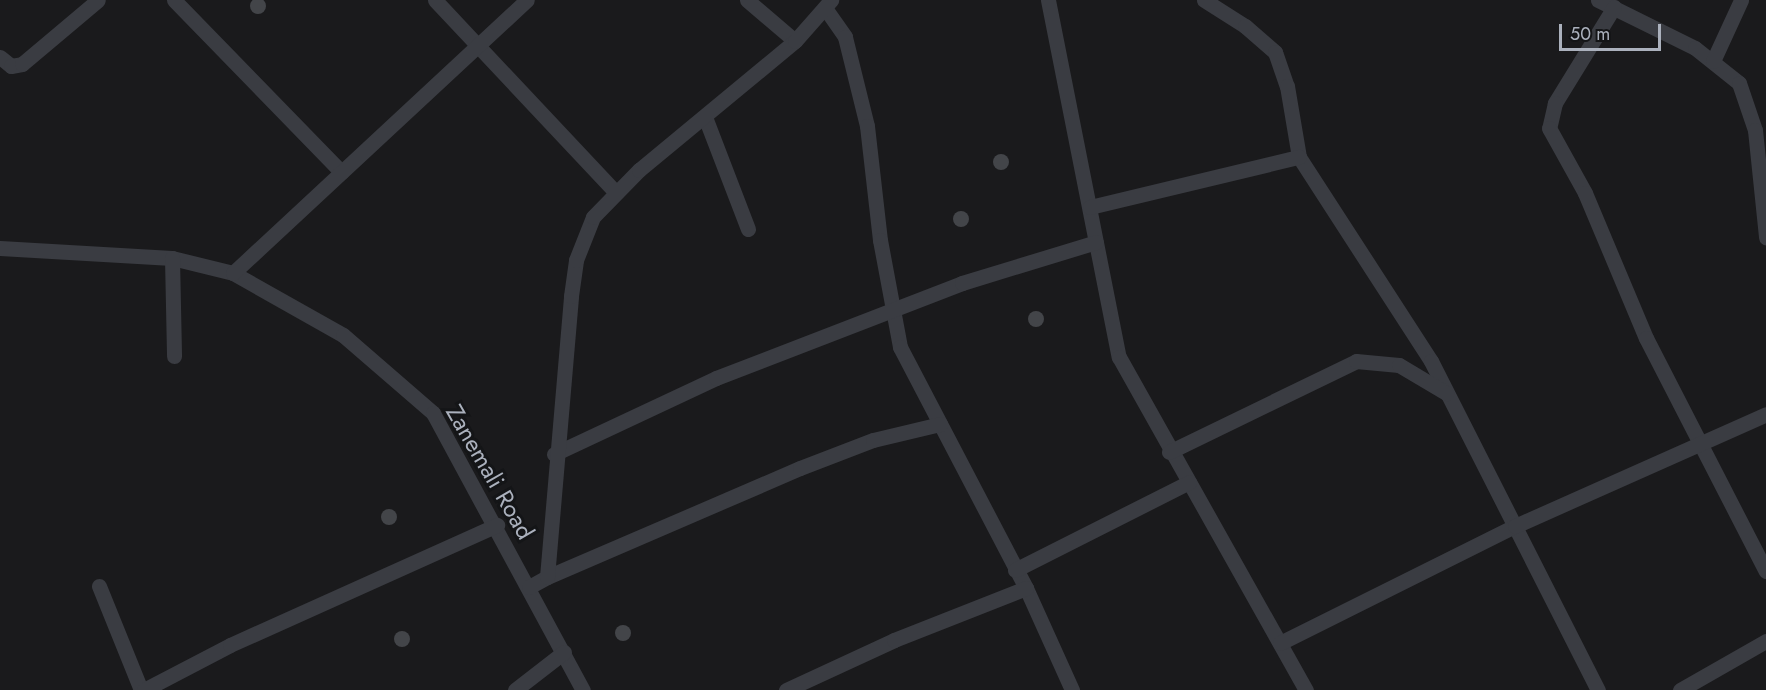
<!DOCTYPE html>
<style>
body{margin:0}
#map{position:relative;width:1766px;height:690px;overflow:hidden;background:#1a1a1c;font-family:Jost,sans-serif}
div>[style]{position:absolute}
.building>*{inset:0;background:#434549}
.round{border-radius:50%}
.minor>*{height:15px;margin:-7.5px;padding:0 7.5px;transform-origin:7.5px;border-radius:7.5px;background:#3a3c42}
span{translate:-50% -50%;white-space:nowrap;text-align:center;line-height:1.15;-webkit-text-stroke:6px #141517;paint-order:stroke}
.street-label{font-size:24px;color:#abb1bd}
.scale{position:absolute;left:1559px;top:24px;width:102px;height:27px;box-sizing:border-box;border:3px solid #abb1bd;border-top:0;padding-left:8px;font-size:18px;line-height:21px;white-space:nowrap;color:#abb1bd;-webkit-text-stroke:4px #141517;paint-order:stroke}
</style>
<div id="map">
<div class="building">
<i class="round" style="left:250px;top:-2px;width:16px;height:16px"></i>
<i class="round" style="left:993px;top:154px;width:16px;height:16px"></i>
<i class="round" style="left:953px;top:211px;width:16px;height:16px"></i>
<i class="round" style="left:1028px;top:311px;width:16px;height:16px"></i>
<i class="round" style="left:381px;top:509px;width:16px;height:16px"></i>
<i class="round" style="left:615px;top:625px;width:16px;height:16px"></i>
<i class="round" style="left:394px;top:631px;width:16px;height:16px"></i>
</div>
<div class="minor">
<i style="left:174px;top:0;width:240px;rotate:45.8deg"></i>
<i style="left:435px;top:0;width:263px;rotate:46.8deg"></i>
<i style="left:747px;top:0;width:63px;rotate:40.5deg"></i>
<i style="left:1048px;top:0;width:364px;rotate:78.8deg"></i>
<i style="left:1119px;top:357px;width:382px;rotate:60.7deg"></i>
<i style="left:1204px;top:0;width:49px;rotate:32.4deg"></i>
<i style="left:1245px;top:26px;width:40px;rotate:41deg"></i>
<i style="left:1275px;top:52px;width:36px;rotate:71deg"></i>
<i style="left:1287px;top:86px;width:72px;rotate:80.4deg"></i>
<i style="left:1299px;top:157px;width:243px;rotate:57.1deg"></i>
<i style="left:1431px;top:361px;width:369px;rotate:63.1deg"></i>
<i style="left:1598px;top:0;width:108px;rotate:26.3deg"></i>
<i style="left:1695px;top:48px;width:56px;rotate:38.5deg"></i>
<i style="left:1739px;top:83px;width:50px;rotate:71.2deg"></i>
<i style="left:1755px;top:130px;width:108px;rotate:84.1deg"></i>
<i style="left:1614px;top:7px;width:113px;rotate:121.6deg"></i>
<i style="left:1555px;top:103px;width:26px;rotate:103deg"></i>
<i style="left:1549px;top:128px;width:74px;rotate:61deg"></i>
<i style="left:1585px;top:193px;width:157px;rotate:67.2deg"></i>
<i style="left:1646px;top:338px;width:262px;rotate:62.8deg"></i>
<i style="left:825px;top:8px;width:35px;rotate:55deg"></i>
<i style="left:845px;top:37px;width:92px;rotate:76.1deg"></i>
<i style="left:867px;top:126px;width:115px;rotate:83.5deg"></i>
<i style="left:880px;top:240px;width:109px;rotate:79.4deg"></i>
<i style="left:900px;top:347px;width:272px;rotate:62.4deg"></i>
<i style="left:1026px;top:588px;width:112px;rotate:65.7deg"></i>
<i style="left:0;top:57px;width:14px;rotate:39deg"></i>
<i style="left:11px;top:66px;width:11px;rotate:-10deg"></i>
<i style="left:22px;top:64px;width:99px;rotate:-40.1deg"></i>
<i style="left:1713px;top:61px;width:67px;rotate:-65.3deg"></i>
<i style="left:705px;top:117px;width:120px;rotate:69deg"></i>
<i style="left:1090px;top:207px;width:215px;rotate:-13.5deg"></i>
<i style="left:0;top:248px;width:172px;rotate:3.3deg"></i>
<i style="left:172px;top:258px;width:63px;rotate:13.8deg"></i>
<i style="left:233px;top:273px;width:126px;rotate:29.4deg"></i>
<i style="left:343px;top:335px;width:119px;rotate:40.9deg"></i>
<i style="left:433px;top:413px;width:315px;rotate:61.6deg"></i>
<i style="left:172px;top:258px;width:98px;rotate:88.8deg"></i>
<i style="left:233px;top:273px;width:401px;rotate:-42.9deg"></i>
<i style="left:1169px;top:452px;width:208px;rotate:-25.9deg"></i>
<i style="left:1356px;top:361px;width:43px;rotate:5.3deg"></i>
<i style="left:1399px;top:365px;width:55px;rotate:30.8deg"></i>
<i style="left:554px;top:454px;width:179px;rotate:-25.1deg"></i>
<i style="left:716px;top:378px;width:264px;rotate:-21.1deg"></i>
<i style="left:962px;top:283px;width:140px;rotate:-17deg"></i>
<i style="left:1015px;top:570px;width:195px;rotate:-26.8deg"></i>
<i style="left:547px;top:577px;width:275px;rotate:-23.3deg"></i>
<i style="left:800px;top:468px;width:78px;rotate:-21deg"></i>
<i style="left:873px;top:440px;width:69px;rotate:-13.4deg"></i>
<i style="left:99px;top:586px;width:112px;rotate:68deg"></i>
<i style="left:529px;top:587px;width:21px;rotate:-29deg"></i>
<i style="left:547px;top:577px;width:282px;rotate:-85.1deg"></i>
<i style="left:571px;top:296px;width:36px;rotate:-82deg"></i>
<i style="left:576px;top:260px;width:46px;rotate:-68.4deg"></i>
<i style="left:593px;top:217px;width:66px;rotate:-45.6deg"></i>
<i style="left:639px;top:170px;width:202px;rotate:-39.6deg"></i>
<i style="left:795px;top:41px;width:55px;rotate:-48.7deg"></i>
<i style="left:1280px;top:643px;width:263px;rotate:-26.5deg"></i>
<i style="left:1515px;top:526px;width:275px;rotate:-24deg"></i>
<i style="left:144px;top:690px;width:97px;rotate:-27.6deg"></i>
<i style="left:230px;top:645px;width:293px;rotate:-24.2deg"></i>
<i style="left:515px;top:690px;width:62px;rotate:-37.8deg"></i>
<i style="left:786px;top:690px;width:119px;rotate:-24.8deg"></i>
<i style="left:894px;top:640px;width:142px;rotate:-21.5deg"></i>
<i style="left:1680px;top:690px;width:99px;rotate:-29.7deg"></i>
</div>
<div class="street-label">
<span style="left:490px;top:472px;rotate:60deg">Zanemali Road</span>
</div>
<div class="scale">50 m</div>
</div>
